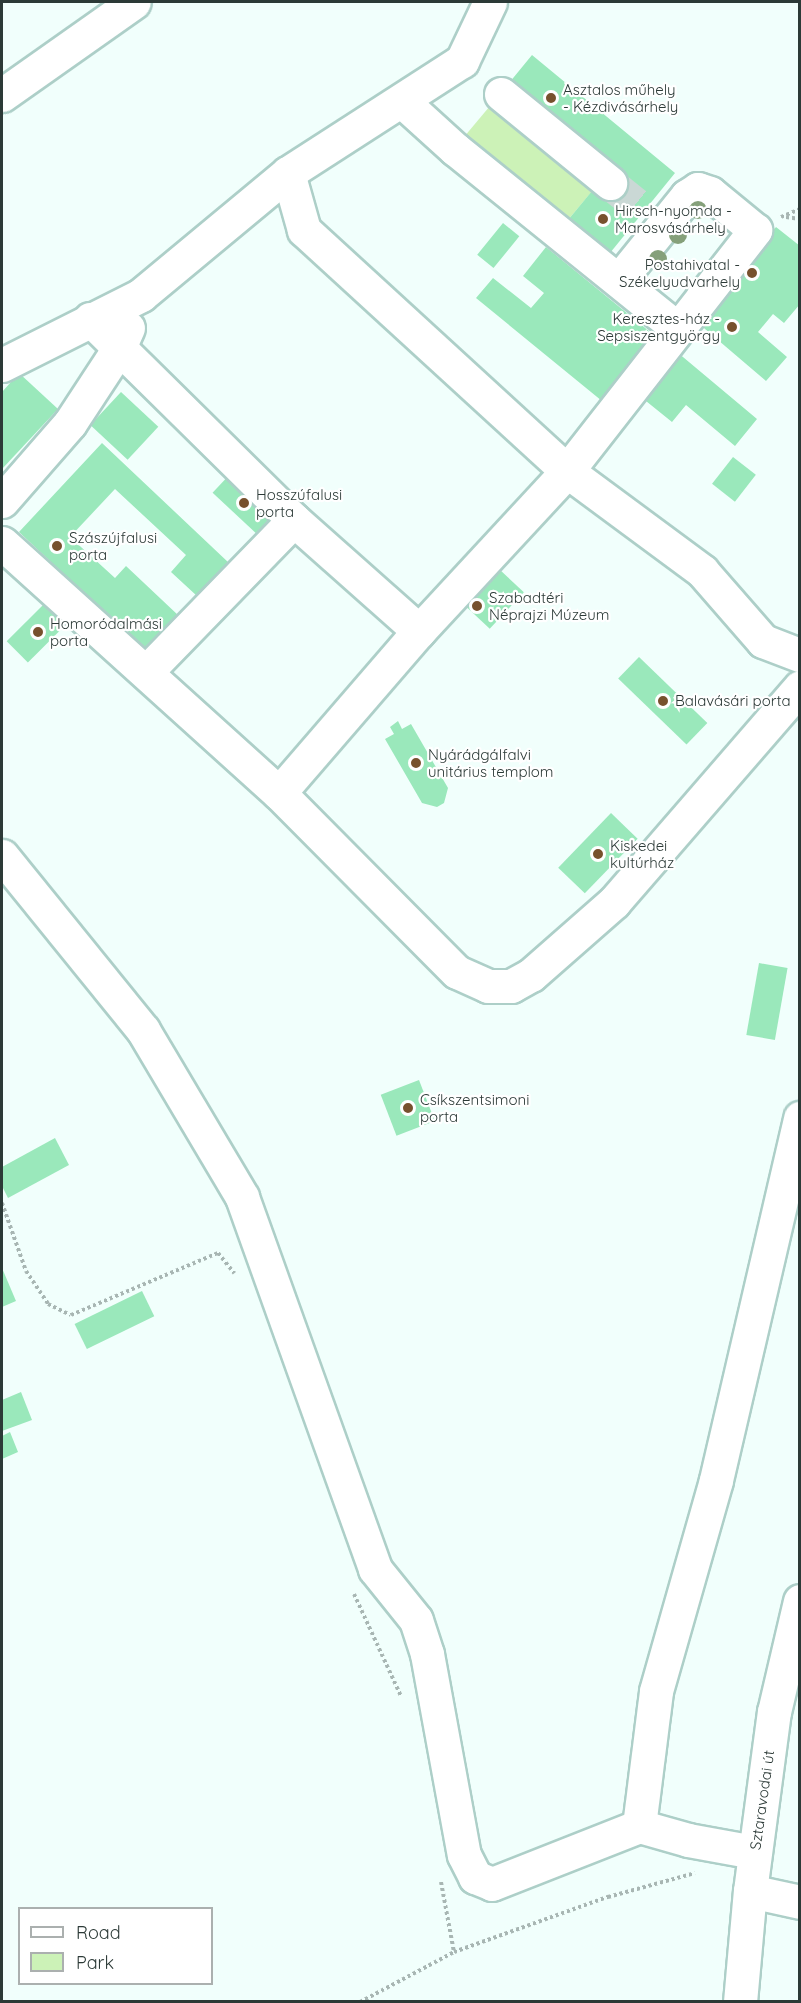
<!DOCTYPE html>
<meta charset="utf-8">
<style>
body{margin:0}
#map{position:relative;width:801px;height:2003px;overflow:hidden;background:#f1fffc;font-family:Quicksand,sans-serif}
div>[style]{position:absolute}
.green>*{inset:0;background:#ccf2b7;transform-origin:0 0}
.building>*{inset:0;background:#9ae8bb;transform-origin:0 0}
.minor-tunnel>*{height:33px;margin-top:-16.5px;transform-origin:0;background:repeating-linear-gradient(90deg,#cad8d5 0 33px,transparent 0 49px)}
.path>*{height:4px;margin-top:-2px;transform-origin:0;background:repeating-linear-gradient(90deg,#a8b6b3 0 3px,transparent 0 6px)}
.roads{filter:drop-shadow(2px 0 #adcfc8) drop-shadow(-2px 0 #adcfc8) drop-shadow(0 2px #adcfc8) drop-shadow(0 -2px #adcfc8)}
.minor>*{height:33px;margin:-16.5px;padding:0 16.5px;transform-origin:16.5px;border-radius:16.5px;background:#fff}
.trees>*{width:18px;height:18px;margin:-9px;border-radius:50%;background:#85a07a}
.dots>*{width:16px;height:16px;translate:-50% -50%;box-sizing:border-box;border:3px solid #fff;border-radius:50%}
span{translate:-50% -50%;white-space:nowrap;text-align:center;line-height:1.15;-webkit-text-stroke:4.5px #fff;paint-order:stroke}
.poi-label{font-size:15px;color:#2c3a37}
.left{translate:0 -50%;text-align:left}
.right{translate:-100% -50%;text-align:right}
.street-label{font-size:15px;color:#2c3a37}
.frame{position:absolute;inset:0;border:3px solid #2c3a37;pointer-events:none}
.legend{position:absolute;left:18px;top:1907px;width:195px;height:78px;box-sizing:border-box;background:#fff;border:2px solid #abb0af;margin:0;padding:8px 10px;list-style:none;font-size:18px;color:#2c3a37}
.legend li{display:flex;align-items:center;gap:12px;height:30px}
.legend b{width:30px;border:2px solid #abb0af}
</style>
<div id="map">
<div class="green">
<i style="left:495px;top:100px;width:133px;height:46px;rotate:40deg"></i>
</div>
<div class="building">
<i style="clip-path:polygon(532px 55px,675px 173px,610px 253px,568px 220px,597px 185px,505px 88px)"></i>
<i style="left:503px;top:223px;width:21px;height:41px;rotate:39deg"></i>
<i style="clip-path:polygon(776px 227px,800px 246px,800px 304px,784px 323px,773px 314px,758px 332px,787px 357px,766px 381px,698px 323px)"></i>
<i style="clip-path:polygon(546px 247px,655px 336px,602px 401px,476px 298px,493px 278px,531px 308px,544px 293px,523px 276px)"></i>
<i style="clip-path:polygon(677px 352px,757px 419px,735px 446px,686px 405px,672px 422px,641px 397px)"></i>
<i style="clip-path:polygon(19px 373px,58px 409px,2px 469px,2px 392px)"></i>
<i style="left:121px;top:392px;width:51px;height:45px;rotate:43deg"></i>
<i style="clip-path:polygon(102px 443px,229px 563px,197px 596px,171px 572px,186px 555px,115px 489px,70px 537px,115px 578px,126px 566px,179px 616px,146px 651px,19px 532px)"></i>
<i style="left:733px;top:457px;width:29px;height:34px;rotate:38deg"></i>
<i style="left:231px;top:473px;width:60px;height:27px;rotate:43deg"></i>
<i style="left:499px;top:569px;width:34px;height:50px;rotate:43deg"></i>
<i style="left:47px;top:601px;width:30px;height:57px;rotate:45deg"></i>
<i style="left:639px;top:657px;width:95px;height:30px;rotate:44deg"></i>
<i style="clip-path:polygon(398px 721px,402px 729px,411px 724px,448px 788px,444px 803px,437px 807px,422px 803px,385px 739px,394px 734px,390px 727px)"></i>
<i style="left:611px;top:813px;width:37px;height:76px;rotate:44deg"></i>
<i style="left:759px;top:963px;width:29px;height:73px;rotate:10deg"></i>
<i style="left:419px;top:1080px;width:44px;height:41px;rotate:69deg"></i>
<i style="clip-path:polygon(55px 1138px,69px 1165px,8px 1198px,2px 1186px,2px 1167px)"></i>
<i style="clip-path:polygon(2px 1268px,16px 1301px,2px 1307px)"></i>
<i style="left:142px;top:1291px;width:28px;height:75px;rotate:64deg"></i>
<i style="clip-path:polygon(21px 1392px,32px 1420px,2px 1431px,2px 1400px)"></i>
<i style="clip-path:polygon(10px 1432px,18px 1452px,2px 1459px,2px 1436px)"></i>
</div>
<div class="minor-tunnel">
<i style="left:610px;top:183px;width:45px;rotate:38.7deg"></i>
</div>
<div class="path">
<i style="left:781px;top:217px;width:21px;rotate:-23deg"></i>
<i style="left:786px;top:217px;width:14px;rotate:8deg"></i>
<i style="left:2px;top:1203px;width:72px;rotate:70.6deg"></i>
<i style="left:26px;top:1271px;width:40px;rotate:56deg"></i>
<i style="left:48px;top:1304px;width:25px;rotate:26deg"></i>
<i style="left:71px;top:1315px;width:160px;rotate:-22.9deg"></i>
<i style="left:218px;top:1253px;width:26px;rotate:51deg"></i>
<i style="left:354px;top:1594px;width:112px;rotate:65.3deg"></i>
<i style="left:441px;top:1882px;width:71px;rotate:79.5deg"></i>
<i style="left:454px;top:1952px;width:164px;rotate:-19.7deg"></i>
<i style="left:608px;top:1897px;width:90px;rotate:-15.4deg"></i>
<i style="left:360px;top:2002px;width:106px;rotate:-28deg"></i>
</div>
<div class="roads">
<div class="minor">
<i style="left:501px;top:94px;width:141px;rotate:39.2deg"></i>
<i style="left:2px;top:95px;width:161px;rotate:-35.2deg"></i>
<i style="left:402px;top:101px;width:72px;rotate:42.2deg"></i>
<i style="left:455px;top:149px;width:285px;rotate:38.9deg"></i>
<i style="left:288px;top:173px;width:59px;rotate:74.3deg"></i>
<i style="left:304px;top:230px;width:357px;rotate:42.5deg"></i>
<i style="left:567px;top:471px;width:168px;rotate:36.5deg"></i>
<i style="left:702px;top:571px;width:93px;rotate:48.9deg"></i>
<i style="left:763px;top:641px;width:40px;rotate:21deg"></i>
<i style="left:90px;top:319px;width:286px;rotate:44.6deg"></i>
<i style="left:294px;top:520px;width:167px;rotate:41.6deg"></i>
<i style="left:2px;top:365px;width:156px;rotate:-26.7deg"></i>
<i style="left:141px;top:295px;width:191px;rotate:-39.7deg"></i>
<i style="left:288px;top:173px;width:207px;rotate:-32.8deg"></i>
<i style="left:462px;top:61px;width:65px;rotate:-64.6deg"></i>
<i style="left:2px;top:501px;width:103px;rotate:-48.9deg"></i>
<i style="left:70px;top:423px;width:90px;rotate:-56.8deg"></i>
<i style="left:119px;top:348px;width:22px;rotate:-66deg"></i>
<i style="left:2px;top:543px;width:373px;rotate:42.1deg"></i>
<i style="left:279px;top:793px;width:252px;rotate:45.2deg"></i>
<i style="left:457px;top:972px;width:34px;rotate:24deg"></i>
<i style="left:488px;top:986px;width:23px"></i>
<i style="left:511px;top:986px;width:23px;rotate:-29deg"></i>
<i style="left:531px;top:975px;width:111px;rotate:-41.3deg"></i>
<i style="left:614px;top:902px;width:284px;rotate:-49.1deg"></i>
<i style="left:146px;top:672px;width:212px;rotate:-45.8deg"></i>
<i style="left:279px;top:793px;width:214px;rotate:-49.2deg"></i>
<i style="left:419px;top:631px;width:218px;rotate:-47.2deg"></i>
<i style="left:567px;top:471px;width:306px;rotate:-52deg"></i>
<i style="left:755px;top:230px;width:58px;rotate:-140.6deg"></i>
<i style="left:710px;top:193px;width:13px;rotate:-162deg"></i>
<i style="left:698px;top:189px;width:13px;rotate:148deg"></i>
<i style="left:687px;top:196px;width:108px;rotate:129deg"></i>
<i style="left:2px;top:856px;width:224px;rotate:51deg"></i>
<i style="left:143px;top:1030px;width:194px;rotate:59.3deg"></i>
<i style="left:242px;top:1197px;width:395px;rotate:70.3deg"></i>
<i style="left:375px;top:1569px;width:65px;rotate:51.2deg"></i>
<i style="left:416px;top:1620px;width:36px;rotate:72deg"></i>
<i style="left:427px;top:1654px;width:204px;rotate:79.6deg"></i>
<i style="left:464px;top:1855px;width:25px;rotate:63deg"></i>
<i style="left:475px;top:1877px;width:18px;rotate:22deg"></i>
<i style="left:492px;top:1884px;width:158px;rotate:-21.5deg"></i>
<i style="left:639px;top:1826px;width:51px;rotate:15.9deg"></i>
<i style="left:688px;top:1840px;width:67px;rotate:10.3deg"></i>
<i style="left:639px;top:1826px;width:136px;rotate:-82.8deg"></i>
<i style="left:656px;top:1691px;width:219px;rotate:-74.1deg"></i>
<i style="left:716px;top:1480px;width:372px;rotate:-76.9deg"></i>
<i style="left:750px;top:1891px;width:51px;rotate:12.4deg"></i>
<i style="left:740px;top:2002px;width:111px;rotate:-84.9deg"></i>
<i style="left:750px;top:1891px;width:181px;rotate:-82.4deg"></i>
<i style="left:774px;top:1712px;width:114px;rotate:-76.8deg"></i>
</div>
</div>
<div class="trees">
<i style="left:698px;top:210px"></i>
<i style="left:678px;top:235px"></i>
<i style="left:658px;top:259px"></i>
</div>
<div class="dots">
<i style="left:551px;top:98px;background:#77512d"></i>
<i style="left:603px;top:219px;background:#77512d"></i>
<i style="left:752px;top:273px;background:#77512d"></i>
<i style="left:732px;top:327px;background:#77512d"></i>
<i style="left:244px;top:503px;background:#77512d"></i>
<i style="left:57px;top:546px;background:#77512d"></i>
<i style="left:477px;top:606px;background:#77512d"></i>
<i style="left:38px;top:632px;background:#77512d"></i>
<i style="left:663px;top:701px;background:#77512d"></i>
<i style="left:416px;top:763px;background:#77512d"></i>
<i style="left:598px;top:854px;background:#77512d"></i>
<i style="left:408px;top:1108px;background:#77512d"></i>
</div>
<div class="poi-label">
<span class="left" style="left:563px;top:98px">Asztalos műhely<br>- Kézdivásárhely</span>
<span class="left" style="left:615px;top:219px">Hirsch-nyomda -<br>Marosvásárhely</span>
<span class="right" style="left:740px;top:273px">Postahivatal -<br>Székelyudvarhely</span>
<span class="right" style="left:720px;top:327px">Keresztes-ház -<br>Sepsiszentgyörgy</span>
<span class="left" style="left:256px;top:503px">Hosszúfalusi<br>porta</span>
<span class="left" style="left:69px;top:546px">Szászújfalusi<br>porta</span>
<span class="left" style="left:489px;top:606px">Szabadtéri<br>Néprajzi Múzeum</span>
<span class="left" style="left:50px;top:632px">Homoródalmási<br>porta</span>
<span class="left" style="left:675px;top:701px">Balavásári porta</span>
<span class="left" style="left:428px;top:763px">Nyárádgálfalvi<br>unitárius templom</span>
<span class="left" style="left:610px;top:854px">Kiskedei<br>kultúrház</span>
<span class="left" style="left:420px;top:1108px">Csíkszentsimoni<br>porta</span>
</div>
<div class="street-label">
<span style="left:762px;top:1800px;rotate:-82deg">Sztaravodai út</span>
</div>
<div class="frame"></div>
<ul class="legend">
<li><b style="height:8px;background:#fff"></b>Road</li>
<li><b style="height:16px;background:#ccf2b7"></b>Park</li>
</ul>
</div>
